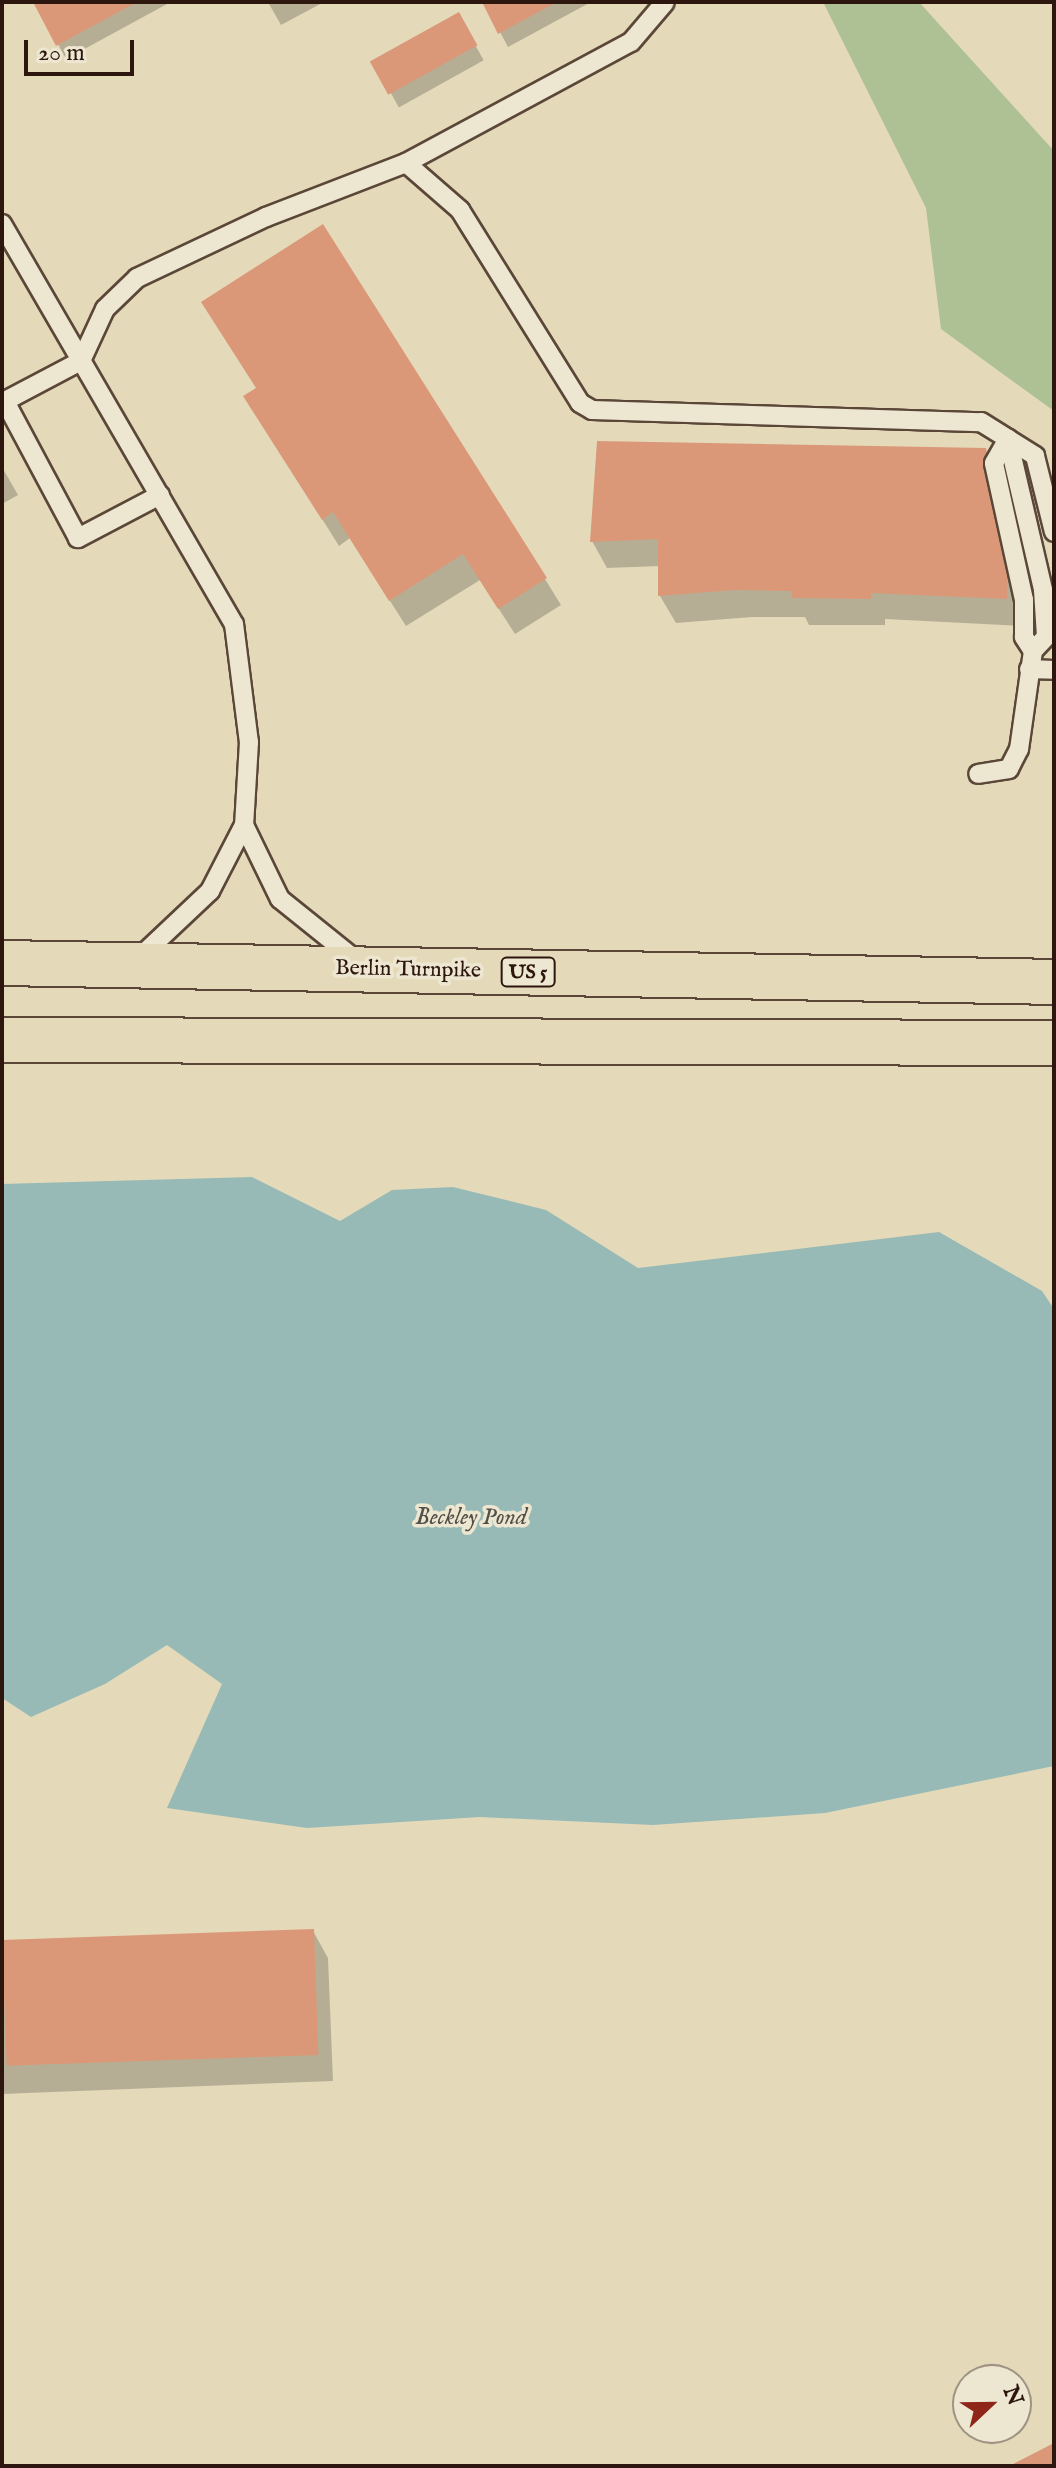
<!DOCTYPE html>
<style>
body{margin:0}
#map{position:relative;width:1056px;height:2468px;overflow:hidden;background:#e4daba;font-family:"IM FELL English",serif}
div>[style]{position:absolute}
.green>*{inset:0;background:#aec195}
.water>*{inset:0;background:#97bab6}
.shadow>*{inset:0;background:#0003;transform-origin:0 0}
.building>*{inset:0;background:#db9878;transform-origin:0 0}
.roads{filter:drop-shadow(2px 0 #5b4738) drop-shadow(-2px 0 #5b4738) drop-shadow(0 2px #5b4738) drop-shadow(0 -2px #5b4738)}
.lane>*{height:18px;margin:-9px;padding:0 9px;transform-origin:9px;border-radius:9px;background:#ede7d2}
.highway>*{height:44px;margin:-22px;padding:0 22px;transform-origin:22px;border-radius:22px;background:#e4daba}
span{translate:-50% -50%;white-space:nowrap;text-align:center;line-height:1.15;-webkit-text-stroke:7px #ede7d2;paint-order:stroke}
.shield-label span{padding:2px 6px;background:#ede7d2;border:2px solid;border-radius:6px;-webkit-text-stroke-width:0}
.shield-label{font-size:20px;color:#2d160d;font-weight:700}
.street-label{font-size:22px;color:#2d160d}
.water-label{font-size:24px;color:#524f48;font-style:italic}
.frame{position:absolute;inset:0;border:4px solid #2d160d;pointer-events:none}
.north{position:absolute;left:952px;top:2364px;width:80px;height:80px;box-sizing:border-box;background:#ede7d2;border:2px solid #a09383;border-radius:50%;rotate:68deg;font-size:22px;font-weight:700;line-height:32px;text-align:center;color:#2d160d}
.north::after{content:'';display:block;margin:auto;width:28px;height:36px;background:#8f2418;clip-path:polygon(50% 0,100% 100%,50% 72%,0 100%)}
.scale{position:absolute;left:24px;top:40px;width:110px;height:36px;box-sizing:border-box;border:4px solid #2d160d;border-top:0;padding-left:10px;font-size:24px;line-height:28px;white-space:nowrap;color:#2d160d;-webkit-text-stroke:6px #ede7d2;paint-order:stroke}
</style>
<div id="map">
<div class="green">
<i style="clip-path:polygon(823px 2px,919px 2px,1054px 151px,1054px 411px,941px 329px,926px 208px)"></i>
</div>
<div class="water">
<i style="clip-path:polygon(252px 1177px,340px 1221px,392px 1190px,453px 1187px,546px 1210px,638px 1268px,939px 1232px,1042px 1291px,1054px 1309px,1054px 1766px,825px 1813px,653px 1825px,480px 1817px,307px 1828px,167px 1808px,222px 1684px,167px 1645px,105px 1684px,31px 1717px,2px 1698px,2px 1184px)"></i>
</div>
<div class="shadow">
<i style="clip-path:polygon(35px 2px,168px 2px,169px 3px,66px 59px)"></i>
<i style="clip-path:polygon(268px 2px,324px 2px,281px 25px)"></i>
<i style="clip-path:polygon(484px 2px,591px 2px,508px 47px)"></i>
<i style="left:458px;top:14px;width:53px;height:97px;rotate:61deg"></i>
<i style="clip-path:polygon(257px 390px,545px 579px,561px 605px,515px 634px,480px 580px,406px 626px,350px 538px,339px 546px,262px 423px)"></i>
<i style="clip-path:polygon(984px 450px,1000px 477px,1021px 626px,885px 619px,885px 625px,809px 625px,805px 617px,752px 617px,676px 623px,660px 596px,660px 566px,607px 568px,592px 541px)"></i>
<i style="clip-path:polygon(2px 467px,18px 495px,2px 504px)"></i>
<i style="clip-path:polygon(313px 1931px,328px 1958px,333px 2081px,2px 2094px,2px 1943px)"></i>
</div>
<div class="building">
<i style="clip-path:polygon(33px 2px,137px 2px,56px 46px)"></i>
<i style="clip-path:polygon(482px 2px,557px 2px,498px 34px)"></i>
<i style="left:459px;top:12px;width:38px;height:102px;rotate:61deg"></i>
<i style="clip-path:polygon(323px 224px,547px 578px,498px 609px,463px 554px,389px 601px,333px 512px,322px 520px,243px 396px,256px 388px,201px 302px)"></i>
<i style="clip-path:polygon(597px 441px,986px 448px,1008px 554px,1007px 599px,871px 593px,871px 599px,792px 598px,791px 591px,735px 590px,658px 596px,658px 539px,590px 542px)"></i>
<i style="left:314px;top:1929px;width:126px;height:312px;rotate:88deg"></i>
<i style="clip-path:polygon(1054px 2443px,1054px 2466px,1009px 2466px)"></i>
</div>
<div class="roads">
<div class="lane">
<i style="left:406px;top:163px;width:255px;rotate:-28.3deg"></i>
<i style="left:631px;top:42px;width:52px;rotate:-49.6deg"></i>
<i style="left:2px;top:224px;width:462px;rotate:59.9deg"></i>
<i style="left:234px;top:624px;width:119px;rotate:82.8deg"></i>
<i style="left:249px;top:742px;width:83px;rotate:93.4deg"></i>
<i style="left:244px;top:825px;width:74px;rotate:117.3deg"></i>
<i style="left:210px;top:891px;width:98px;rotate:136.7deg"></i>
<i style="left:160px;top:495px;width:93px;rotate:152.3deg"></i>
<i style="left:78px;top:538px;width:155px;rotate:-118.1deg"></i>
<i style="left:5px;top:401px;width:86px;rotate:-27.8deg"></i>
<i style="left:81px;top:361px;width:57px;rotate:-65.2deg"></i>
<i style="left:105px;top:309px;width:45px;rotate:-44.1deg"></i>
<i style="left:137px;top:278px;width:143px;rotate:-25.3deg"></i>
<i style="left:266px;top:217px;width:150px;rotate:-21.1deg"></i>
<i style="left:406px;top:163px;width:72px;rotate:41deg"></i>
<i style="left:460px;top:210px;width:227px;rotate:58.1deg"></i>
<i style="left:580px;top:403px;width:14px;rotate:30deg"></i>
<i style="left:592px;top:410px;width:389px;rotate:1.8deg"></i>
<i style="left:981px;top:422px;width:32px;rotate:32deg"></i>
<i style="left:1008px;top:439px;width:155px;rotate:76.9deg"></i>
<i style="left:1043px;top:590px;width:47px;rotate:86.3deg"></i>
<i style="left:1046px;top:637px;width:19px;rotate:133deg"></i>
<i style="left:1033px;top:651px;width:99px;rotate:98.1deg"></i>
<i style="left:1019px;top:749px;width:22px;rotate:117deg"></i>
<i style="left:1009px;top:769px;width:31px;rotate:171deg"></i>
<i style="left:1033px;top:651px;width:17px;rotate:-123deg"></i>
<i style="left:1024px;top:637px;width:37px;rotate:-90deg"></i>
<i style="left:1024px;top:600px;width:140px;rotate:-102.4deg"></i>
<i style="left:994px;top:463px;width:28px;rotate:-60deg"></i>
<i style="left:1008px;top:439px;width:32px;rotate:32deg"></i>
<i style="left:1035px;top:456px;width:78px;rotate:76deg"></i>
<i style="left:1029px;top:669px;width:25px;rotate:2deg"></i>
<i style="left:244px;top:825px;width:82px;rotate:64.1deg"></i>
<i style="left:280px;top:899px;width:97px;rotate:38.8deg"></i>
</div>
<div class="highway">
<i style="left:2px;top:963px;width:1052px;rotate:1.03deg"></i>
<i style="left:2px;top:1040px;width:1052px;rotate:0.16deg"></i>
</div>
</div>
<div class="shield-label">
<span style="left:528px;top:972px">US 5</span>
</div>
<div class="street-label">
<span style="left:408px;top:970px;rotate:1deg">Berlin Turnpike</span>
</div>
<div class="water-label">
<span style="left:471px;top:1518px">Beckley Pond</span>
</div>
<div class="frame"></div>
<div class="north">N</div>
<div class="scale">20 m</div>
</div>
